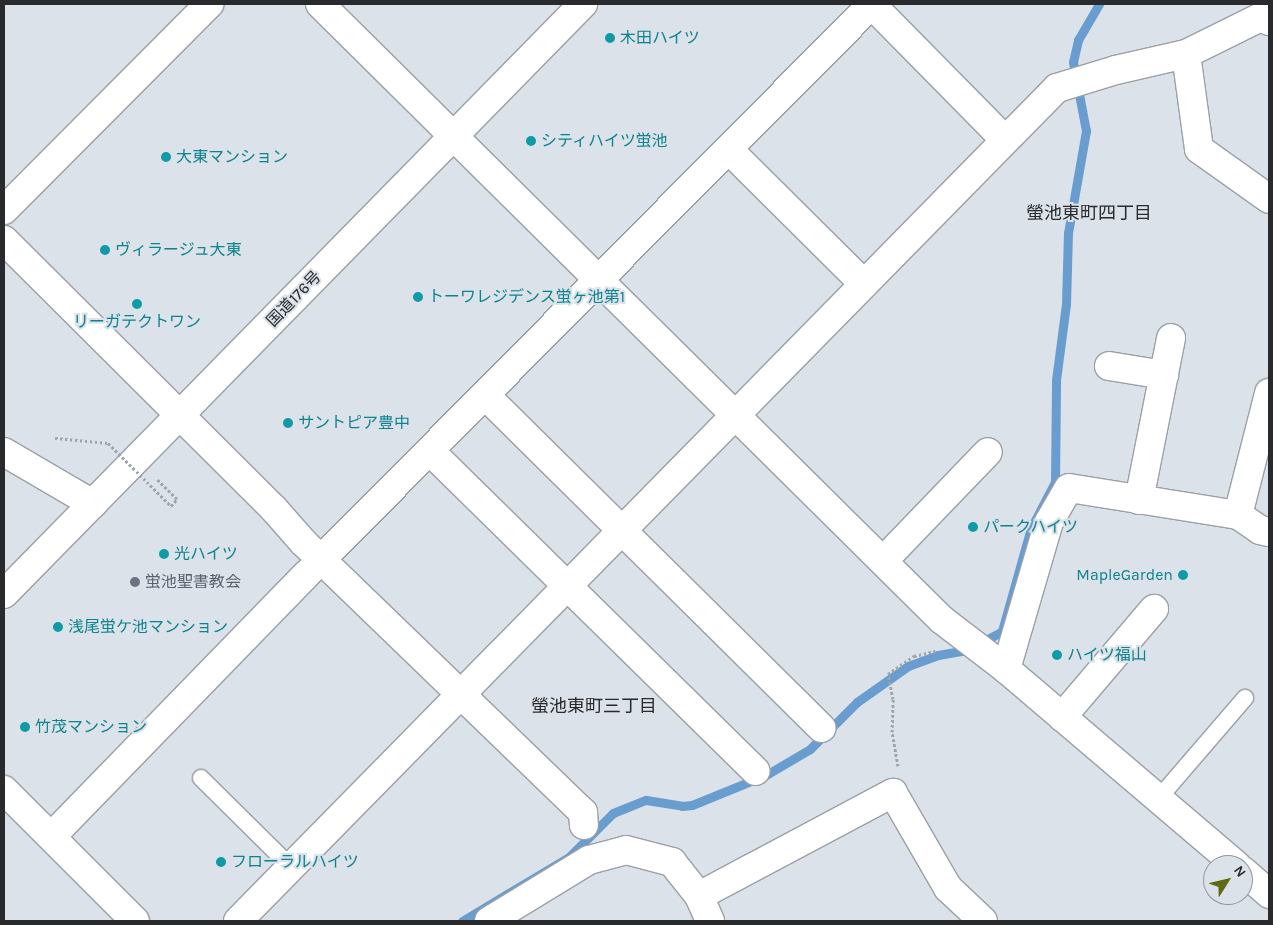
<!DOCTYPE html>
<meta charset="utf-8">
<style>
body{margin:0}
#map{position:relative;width:1273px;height:925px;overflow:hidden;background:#dce2e9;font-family:Karla,"Noto Sans JP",sans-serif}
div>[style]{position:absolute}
.stream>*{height:9px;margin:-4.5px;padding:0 4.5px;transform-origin:4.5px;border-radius:4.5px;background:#6a9dcf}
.path>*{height:3px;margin-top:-1.5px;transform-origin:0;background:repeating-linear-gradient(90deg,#9fa4aa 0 2.5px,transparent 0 5px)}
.roads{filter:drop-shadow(1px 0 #9ba0a7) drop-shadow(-1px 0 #9ba0a7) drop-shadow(0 1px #9ba0a7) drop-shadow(0 -1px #9ba0a7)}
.lane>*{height:16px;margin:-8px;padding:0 8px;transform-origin:8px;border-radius:8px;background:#fff}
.street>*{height:28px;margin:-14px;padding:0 14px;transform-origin:14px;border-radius:14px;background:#fff}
.secondary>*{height:28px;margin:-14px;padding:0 14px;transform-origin:14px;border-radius:14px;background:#fff}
.highway>*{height:28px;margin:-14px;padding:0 14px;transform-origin:14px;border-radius:14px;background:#fff}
.path-bridge>*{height:3px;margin-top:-1.5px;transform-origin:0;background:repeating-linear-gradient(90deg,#9fa4aa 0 2.5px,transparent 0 5px)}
.dots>*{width:14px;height:14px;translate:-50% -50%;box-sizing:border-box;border:2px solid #dce2e9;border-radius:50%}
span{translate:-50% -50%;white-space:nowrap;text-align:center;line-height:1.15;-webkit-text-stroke:4px #dce2e9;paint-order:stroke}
.culture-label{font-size:16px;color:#0d838f}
.left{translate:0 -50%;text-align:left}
.right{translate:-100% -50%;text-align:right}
.street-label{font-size:16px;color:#282a2d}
.worship-label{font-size:16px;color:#5b616d}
.neighbourhood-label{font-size:18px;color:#282a2d}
.frame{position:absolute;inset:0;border:5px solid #282a2d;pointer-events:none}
.north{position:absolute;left:1203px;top:855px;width:50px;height:50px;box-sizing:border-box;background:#dce2e9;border:1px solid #94989e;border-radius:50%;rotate:54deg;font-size:14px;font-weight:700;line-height:20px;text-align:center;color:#282a2d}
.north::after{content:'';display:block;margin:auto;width:18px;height:22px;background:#606a10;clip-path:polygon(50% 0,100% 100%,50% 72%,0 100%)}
</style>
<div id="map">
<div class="stream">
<i style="left:462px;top:921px;width:125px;rotate:-30.9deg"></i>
<i style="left:569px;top:857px;width:62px;rotate:-45deg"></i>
<i style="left:613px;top:813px;width:35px;rotate:-22deg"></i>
<i style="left:646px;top:800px;width:36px;rotate:9deg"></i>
<i style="left:682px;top:806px;width:10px;rotate:-6deg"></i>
<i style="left:692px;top:805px;width:80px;rotate:-22.1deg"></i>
<i style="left:766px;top:775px;width:51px;rotate:-30.6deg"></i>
<i style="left:810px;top:749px;width:66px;rotate:-45deg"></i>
<i style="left:857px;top:702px;width:62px;rotate:-35.2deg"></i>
<i style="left:908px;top:666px;width:32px;rotate:-20deg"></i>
<i style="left:938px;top:655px;width:29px;rotate:-10deg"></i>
<i style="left:967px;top:650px;width:40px;rotate:-28deg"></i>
<i style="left:1002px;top:631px;width:107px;rotate:-74.3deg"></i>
<i style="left:1031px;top:528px;width:52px;rotate:-62.4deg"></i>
<i style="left:1055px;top:482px;width:102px;rotate:-89.4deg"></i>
<i style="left:1056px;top:380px;width:77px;rotate:-82.5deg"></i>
<i style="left:1066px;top:304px;width:71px;rotate:-88.4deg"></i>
<i style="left:1068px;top:233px;width:104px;rotate:-80deg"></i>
<i style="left:1086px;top:131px;width:70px;rotate:-100.7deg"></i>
<i style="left:1073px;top:62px;width:23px;rotate:-77deg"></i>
<i style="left:1078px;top:40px;width:42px;rotate:-59.7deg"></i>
</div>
<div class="path">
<i style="left:55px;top:438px;width:53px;rotate:5.4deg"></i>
<i style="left:150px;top:485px;width:30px;rotate:45deg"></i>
<i style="left:171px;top:506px;width:9px;rotate:-49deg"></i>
<i style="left:177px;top:499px;width:28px;rotate:-135deg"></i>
<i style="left:898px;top:766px;width:35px;rotate:-100deg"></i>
<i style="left:892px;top:732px;width:33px;rotate:-88deg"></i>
<i style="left:893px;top:699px;width:25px;rotate:-101deg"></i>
<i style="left:888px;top:674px;width:32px;rotate:-35deg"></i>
<i style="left:914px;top:656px;width:22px;rotate:-13deg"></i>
</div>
<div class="roads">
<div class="lane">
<i style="left:201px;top:778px;width:127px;rotate:44.7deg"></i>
<i style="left:1159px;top:798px;width:132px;rotate:-49.3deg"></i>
</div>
<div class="street">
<i style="left:320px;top:4px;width:875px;rotate:44.72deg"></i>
<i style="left:942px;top:620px;width:81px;rotate:37.4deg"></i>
<i style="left:1006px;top:669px;width:302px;rotate:40.4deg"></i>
<i style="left:871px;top:4px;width:190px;rotate:45.4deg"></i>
<i style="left:1186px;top:54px;width:96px;rotate:82.2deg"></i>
<i style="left:1199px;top:149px;width:86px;rotate:35.5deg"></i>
<i style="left:729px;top:150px;width:190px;rotate:44.8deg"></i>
<i style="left:4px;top:210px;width:291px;rotate:-45.1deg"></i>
<i style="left:4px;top:240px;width:381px;rotate:44.9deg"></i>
<i style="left:274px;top:509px;width:44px;rotate:48.7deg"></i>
<i style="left:303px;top:542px;width:389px;rotate:44deg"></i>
<i style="left:583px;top:812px;width:13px;rotate:86deg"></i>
<i style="left:1109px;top:366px;width:56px;rotate:9.3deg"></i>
<i style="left:486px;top:396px;width:472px;rotate:44.7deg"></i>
<i style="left:431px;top:452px;width:455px;rotate:44.5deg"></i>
<i style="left:1139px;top:500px;width:165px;rotate:-78.8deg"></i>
<i style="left:1238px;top:515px;width:126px;rotate:-75.7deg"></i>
<i style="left:883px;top:561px;width:151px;rotate:-46.1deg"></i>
<i style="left:1006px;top:669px;width:153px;rotate:-73.7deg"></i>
<i style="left:1049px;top:522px;width:39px;rotate:-60deg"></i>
<i style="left:1069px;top:488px;width:171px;rotate:9.1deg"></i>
<i style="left:1238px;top:515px;width:27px;rotate:34deg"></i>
<i style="left:1260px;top:530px;width:9px;rotate:13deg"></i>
<i style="left:1062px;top:717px;width:142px;rotate:-49.6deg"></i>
<i style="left:4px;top:790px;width:185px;rotate:45deg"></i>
<i style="left:52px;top:836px;width:364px;rotate:-45.8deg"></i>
<i style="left:306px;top:575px;width:804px;rotate:-45.25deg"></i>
<i style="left:1243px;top:871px;width:35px;rotate:41deg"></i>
<i style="left:699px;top:896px;width:220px;rotate:-28deg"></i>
<i style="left:893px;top:793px;width:110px;rotate:59.9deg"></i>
<i style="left:948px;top:888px;width:48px;rotate:43.3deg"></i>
<i style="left:238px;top:921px;width:1168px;rotate:-45.49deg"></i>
<i style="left:1057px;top:88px;width:62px;rotate:-17deg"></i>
<i style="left:1116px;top:70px;width:72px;rotate:-12.9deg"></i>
<i style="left:1186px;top:54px;width:84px;rotate:-26.3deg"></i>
<i style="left:1261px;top:17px;width:9px;rotate:27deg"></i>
<i style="left:489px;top:921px;width:117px;rotate:-31.4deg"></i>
<i style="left:589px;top:860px;width:38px;rotate:-15deg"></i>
<i style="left:626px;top:850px;width:48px;rotate:14.6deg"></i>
<i style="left:672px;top:862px;width:43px;rotate:51.5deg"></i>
<i style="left:699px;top:896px;width:27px;rotate:66deg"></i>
</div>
<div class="secondary">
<i style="left:4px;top:452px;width:103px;rotate:30.3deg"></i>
</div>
<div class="highway">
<i style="left:4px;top:594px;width:827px;rotate:-45.54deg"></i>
</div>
</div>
<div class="path-bridge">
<i style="left:108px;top:443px;width:57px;rotate:45deg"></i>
</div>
<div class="dots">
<i style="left:610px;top:38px;background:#0f9aa8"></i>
<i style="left:531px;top:141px;background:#0f9aa8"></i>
<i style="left:166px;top:157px;background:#0f9aa8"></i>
<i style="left:105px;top:250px;background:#0f9aa8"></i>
<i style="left:418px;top:297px;background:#0f9aa8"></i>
<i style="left:137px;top:304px;background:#0f9aa8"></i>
<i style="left:288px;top:423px;background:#0f9aa8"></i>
<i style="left:973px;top:527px;background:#0f9aa8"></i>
<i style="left:164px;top:554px;background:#0f9aa8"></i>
<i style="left:1183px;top:575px;background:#0f9aa8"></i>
<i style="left:135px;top:582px;background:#6b7280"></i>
<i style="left:58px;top:627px;background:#0f9aa8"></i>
<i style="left:1057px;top:655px;background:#0f9aa8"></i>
<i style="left:25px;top:727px;background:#0f9aa8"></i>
<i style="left:221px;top:862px;background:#0f9aa8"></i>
</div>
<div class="culture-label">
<span class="left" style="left:620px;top:38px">木田ハイツ</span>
<span class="left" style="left:541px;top:141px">シティハイツ蛍池</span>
<span class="left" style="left:176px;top:157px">大東マンション</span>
<span class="left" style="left:115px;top:250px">ヴィラージュ大東</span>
<span class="left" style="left:428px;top:297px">トーワレジデンス蛍ヶ池第1</span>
<span style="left:137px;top:322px">リーガテクトワン</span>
<span class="left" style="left:298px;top:423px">サントピア豊中</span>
<span class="left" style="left:983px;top:527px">パークハイツ</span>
<span class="left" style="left:174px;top:554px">光ハイツ</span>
<span class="right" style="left:1173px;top:575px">MapleGarden</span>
<span class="left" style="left:68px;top:627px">浅尾蛍ケ池マンション</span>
<span class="left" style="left:1067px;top:655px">ハイツ福山</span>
<span class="left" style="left:35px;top:727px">竹茂マンション</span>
<span class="left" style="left:231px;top:862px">フローラルハイツ</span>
</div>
<div class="street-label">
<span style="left:294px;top:299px;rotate:-46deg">国道176号</span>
</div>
<div class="worship-label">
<span class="left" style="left:145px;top:582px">蛍池聖書教会</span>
</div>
<div class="neighbourhood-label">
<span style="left:1089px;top:213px">螢池東町四丁目</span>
<span style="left:594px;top:706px">螢池東町三丁目</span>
</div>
<div class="frame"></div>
<div class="north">N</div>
</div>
